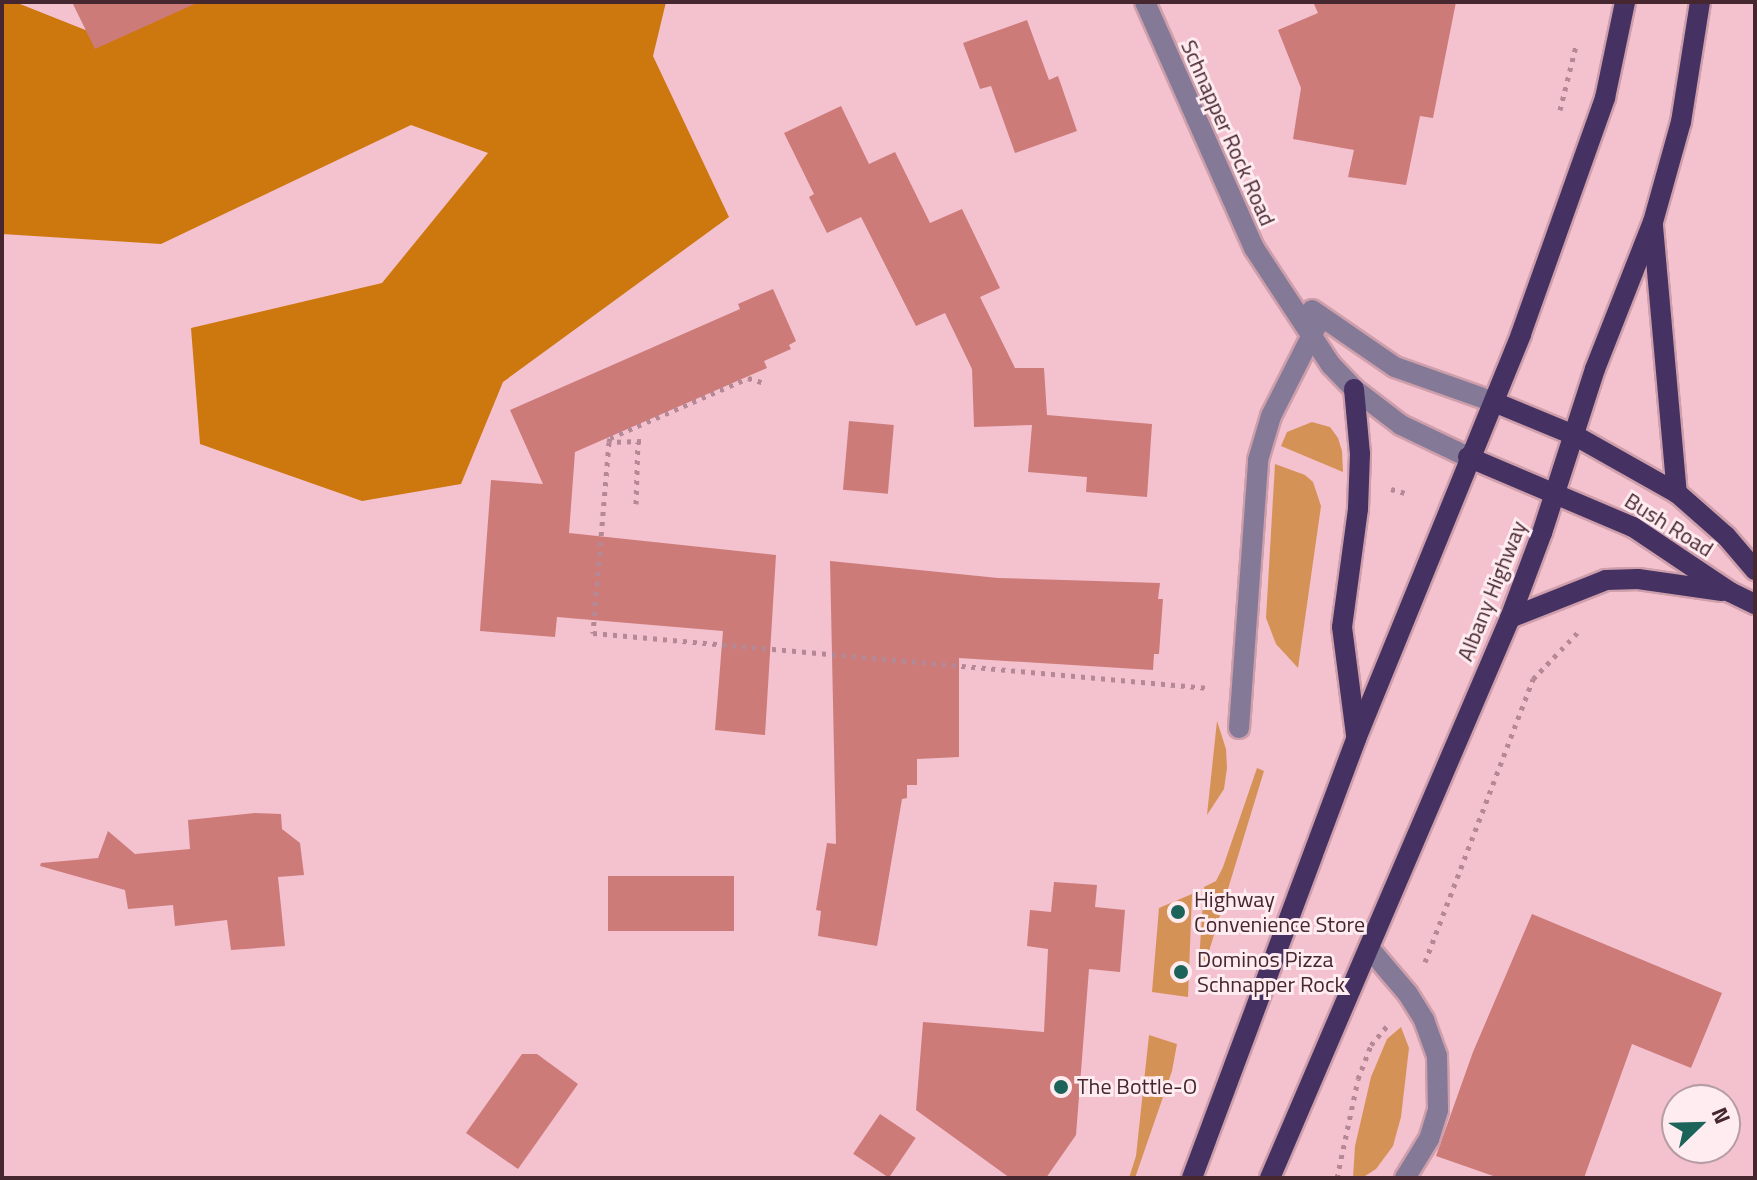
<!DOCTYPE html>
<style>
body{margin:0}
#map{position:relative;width:1757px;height:1180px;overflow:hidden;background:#f4c1ce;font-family:"Titillium Web",sans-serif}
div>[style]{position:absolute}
.green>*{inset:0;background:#d59256}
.forest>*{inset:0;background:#cd770f}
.building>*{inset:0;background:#cc7b79;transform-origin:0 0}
.path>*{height:5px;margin-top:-2.5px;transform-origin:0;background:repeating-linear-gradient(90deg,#b48894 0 4px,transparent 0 10px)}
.roads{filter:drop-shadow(2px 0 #ce9fab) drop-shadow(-2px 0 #ce9fab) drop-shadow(0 2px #ce9fab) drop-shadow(0 -2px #ce9fab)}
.minor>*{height:20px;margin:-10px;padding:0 10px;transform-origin:10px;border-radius:10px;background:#847997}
.major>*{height:20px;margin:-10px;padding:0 10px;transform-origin:10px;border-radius:10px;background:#463163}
.dots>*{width:22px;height:22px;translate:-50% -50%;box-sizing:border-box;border:4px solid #ffecf1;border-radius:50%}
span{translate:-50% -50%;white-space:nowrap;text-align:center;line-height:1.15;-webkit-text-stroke:6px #ffecf1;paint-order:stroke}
.street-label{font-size:22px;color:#46262f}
.poi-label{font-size:22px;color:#46262f}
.left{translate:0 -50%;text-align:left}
.frame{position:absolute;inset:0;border:4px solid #46262f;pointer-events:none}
.north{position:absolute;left:1661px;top:1084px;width:80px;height:80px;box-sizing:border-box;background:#ffecf1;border:2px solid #b59da3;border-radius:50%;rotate:67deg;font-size:22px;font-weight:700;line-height:32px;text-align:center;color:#46262f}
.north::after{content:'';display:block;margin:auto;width:28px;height:36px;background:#1c645a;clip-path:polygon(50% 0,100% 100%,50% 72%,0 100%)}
</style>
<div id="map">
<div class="green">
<i style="clip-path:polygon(1312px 422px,1330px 427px,1338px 438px,1342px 451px,1343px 472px,1281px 446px,1287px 432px)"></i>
<i style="clip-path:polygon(1275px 464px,1305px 475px,1313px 482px,1321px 506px,1298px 668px,1276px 644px,1266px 618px)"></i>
<i style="clip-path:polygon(1217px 721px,1226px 749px,1227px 768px,1224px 789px,1207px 815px)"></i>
<i style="clip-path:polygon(1257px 768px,1264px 771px,1206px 961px,1199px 961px,1204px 887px,1216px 881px,1223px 867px)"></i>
<i style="clip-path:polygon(1192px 894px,1188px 997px,1152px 992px,1159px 908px)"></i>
<i style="clip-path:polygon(1401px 1027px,1409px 1048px,1401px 1117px,1393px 1146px,1376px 1169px,1362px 1178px,1353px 1178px,1355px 1146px,1371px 1077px,1387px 1039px)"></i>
<i style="clip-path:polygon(1149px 1035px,1177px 1044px,1172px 1071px,1135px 1178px,1129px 1178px,1136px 1156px)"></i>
</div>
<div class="forest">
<i style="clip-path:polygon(2px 2px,15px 2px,103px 37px,181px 2px,666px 2px,653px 56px,729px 217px,503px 382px,461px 484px,362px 501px,200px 444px,191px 328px,382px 283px,488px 153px,411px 125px,161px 244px,2px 234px)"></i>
</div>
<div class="building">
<i style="clip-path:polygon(72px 2px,199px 2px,95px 49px)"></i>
<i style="clip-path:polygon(1313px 2px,1456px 2px,1433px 118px,1420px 116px,1406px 185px,1348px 177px,1354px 150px,1293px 139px,1301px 88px,1278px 30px,1318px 13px)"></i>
<i style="clip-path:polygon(1027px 20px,1049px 80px,1058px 76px,1077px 131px,1015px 153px,991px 86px,980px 89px,963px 43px)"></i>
<i style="clip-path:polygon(841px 106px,869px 164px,895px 152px,930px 223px,962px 209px,1000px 288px,980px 297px,1015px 368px,1044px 368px,1047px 415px,1152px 424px,1147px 497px,1086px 492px,1087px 477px,1028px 472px,1032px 425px,974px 427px,972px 369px,945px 313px,916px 326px,861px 217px,827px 233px,809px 197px,814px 194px,784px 133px)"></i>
<i style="clip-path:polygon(773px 289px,796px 341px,789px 345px,791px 349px,764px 361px,767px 368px,575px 452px,569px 533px,776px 555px,765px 735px,715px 730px,723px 631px,557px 617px,555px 637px,480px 631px,491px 480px,543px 484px,510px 410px,740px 309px,738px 304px)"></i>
<i style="left:849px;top:421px;width:45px;height:69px;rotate:5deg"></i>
<i style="clip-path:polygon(830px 561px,998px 578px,1160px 583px,1158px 599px,1163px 599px,1159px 654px,1154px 654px,1153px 670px,959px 658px,959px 757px,917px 759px,917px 785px,907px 785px,907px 798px,902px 799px,877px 946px,818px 936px,821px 911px,816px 910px,827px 843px,836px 844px)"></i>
<i style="clip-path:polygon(255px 813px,281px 814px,282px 829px,300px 843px,304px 875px,278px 877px,285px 946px,231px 950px,227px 920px,175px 926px,173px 905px,128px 909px,125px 890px,40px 866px,41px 863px,98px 858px,108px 831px,135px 854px,190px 849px,188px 820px)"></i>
<i style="left:734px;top:876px;width:55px;height:126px;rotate:90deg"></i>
<i style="clip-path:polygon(1054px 882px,1097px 885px,1095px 907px,1125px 910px,1120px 972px,1089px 969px,1076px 1135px,1046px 1178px,1010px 1178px,916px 1110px,923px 1022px,1044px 1032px,1048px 949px,1027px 946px,1030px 910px,1051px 912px)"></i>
<i style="clip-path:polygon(1532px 914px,1722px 993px,1691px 1068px,1632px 1044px,1584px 1178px,1499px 1178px,1436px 1156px,1473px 1052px)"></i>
<i style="clip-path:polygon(522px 1054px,537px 1054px,578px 1084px,518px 1169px,466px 1133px)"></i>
<i style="left:880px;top:1114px;width:43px;height:48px;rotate:34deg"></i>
</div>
<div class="path">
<i style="left:1560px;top:110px;width:66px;rotate:-76deg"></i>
<i style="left:641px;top:441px;width:32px;rotate:178deg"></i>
<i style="left:609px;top:442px;width:192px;rotate:94.8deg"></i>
<i style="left:593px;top:633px;width:618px;rotate:5.1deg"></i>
<i style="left:609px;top:442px;width:4px;rotate:-76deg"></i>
<i style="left:610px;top:438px;width:150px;rotate:-23.5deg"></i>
<i style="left:748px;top:378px;width:17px;rotate:17deg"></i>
<i style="left:1391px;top:489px;width:18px;rotate:16deg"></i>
<i style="left:636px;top:504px;width:62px;rotate:-88.2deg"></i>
<i style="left:1425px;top:962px;width:303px;rotate:-69.1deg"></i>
<i style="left:1533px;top:679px;width:66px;rotate:-46.2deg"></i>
<i style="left:1337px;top:1178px;width:101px;rotate:-78deg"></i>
<i style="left:1358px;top:1079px;width:36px;rotate:-69deg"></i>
<i style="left:1371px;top:1045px;width:25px;rotate:-50deg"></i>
</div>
<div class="roads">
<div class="minor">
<i style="left:1145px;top:2px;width:269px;rotate:66.1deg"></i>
<i style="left:1254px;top:248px;width:140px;rotate:56.7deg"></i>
<i style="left:1331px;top:365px;width:33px;rotate:46deg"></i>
<i style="left:1354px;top:389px;width:59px;rotate:37.5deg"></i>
<i style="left:1401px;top:425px;width:74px;rotate:25.5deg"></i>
<i style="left:1312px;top:310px;width:101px;rotate:34.5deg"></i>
<i style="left:1395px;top:367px;width:105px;rotate:19.5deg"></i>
<i style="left:1239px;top:728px;width:269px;rotate:-85.9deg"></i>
<i style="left:1258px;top:460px;width:46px;rotate:-73.5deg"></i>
<i style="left:1271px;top:416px;width:111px;rotate:-63.2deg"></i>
<i style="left:1369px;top:948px;width:60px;rotate:49.7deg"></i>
<i style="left:1408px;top:994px;width:31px;rotate:58deg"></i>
<i style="left:1424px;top:1020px;width:38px;rotate:70deg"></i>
<i style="left:1437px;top:1056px;width:54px;rotate:88.9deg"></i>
<i style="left:1438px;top:1110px;width:30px;rotate:107deg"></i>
<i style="left:1429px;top:1139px;width:46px;rotate:121.6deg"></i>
</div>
<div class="major">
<i style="left:1653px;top:226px;width:268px;rotate:84.9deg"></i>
<i style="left:1354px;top:389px;width:65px;rotate:84.7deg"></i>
<i style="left:1360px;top:454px;width:55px;rotate:92.1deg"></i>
<i style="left:1358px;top:509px;width:119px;rotate:97.7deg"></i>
<i style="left:1342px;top:627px;width:109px;rotate:82.6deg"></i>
<i style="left:1494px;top:402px;width:87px;rotate:22.4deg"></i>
<i style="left:1574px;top:435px;width:118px;rotate:29.4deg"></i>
<i style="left:1677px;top:493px;width:65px;rotate:41.3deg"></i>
<i style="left:1726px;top:536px;width:45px;rotate:49.5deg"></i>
<i style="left:1468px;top:457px;width:179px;rotate:23deg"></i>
<i style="left:1633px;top:527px;width:117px;rotate:33.8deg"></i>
<i style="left:1730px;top:592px;width:28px;rotate:26deg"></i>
<i style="left:1510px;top:618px;width:103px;rotate:-21.6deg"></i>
<i style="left:1606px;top:580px;width:32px;rotate:-2deg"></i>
<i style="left:1638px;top:579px;width:85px;rotate:8.1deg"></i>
<i style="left:1192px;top:1178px;width:469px;rotate:-69.5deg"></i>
<i style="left:1356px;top:739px;width:437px;rotate:-67.8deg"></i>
<i style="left:1521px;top:334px;width:251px;rotate:-70.4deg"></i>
<i style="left:1605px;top:98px;width:98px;rotate:-78.2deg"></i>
<i style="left:1270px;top:1178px;width:609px;rotate:-66.8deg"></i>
<i style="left:1510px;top:618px;width:91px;rotate:-69.4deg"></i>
<i style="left:1542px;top:533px;width:172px;rotate:-72.1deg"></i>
<i style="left:1595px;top:369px;width:158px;rotate:-68.5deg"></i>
<i style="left:1653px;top:222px;width:104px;rotate:-74.4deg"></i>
<i style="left:1681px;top:122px;width:121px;rotate:-81deg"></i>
</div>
</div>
<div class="dots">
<i style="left:1178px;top:912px;background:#1c645a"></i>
<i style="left:1181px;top:972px;background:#1c645a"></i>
<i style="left:1061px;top:1087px;background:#1c645a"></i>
</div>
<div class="street-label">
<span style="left:1228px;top:133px;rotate:66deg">Schnapper Rock Road</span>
<span style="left:1669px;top:525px;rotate:32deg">Bush Road</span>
<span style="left:1492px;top:591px;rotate:-68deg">Albany Highway</span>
</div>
<div class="poi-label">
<span class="left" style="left:1194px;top:912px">Highway<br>Convenience Store</span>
<span class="left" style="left:1197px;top:972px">Dominos Pizza<br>Schnapper Rock</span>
<span class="left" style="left:1077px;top:1087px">The Bottle-O</span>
</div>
<div class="frame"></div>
<div class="north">N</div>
</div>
